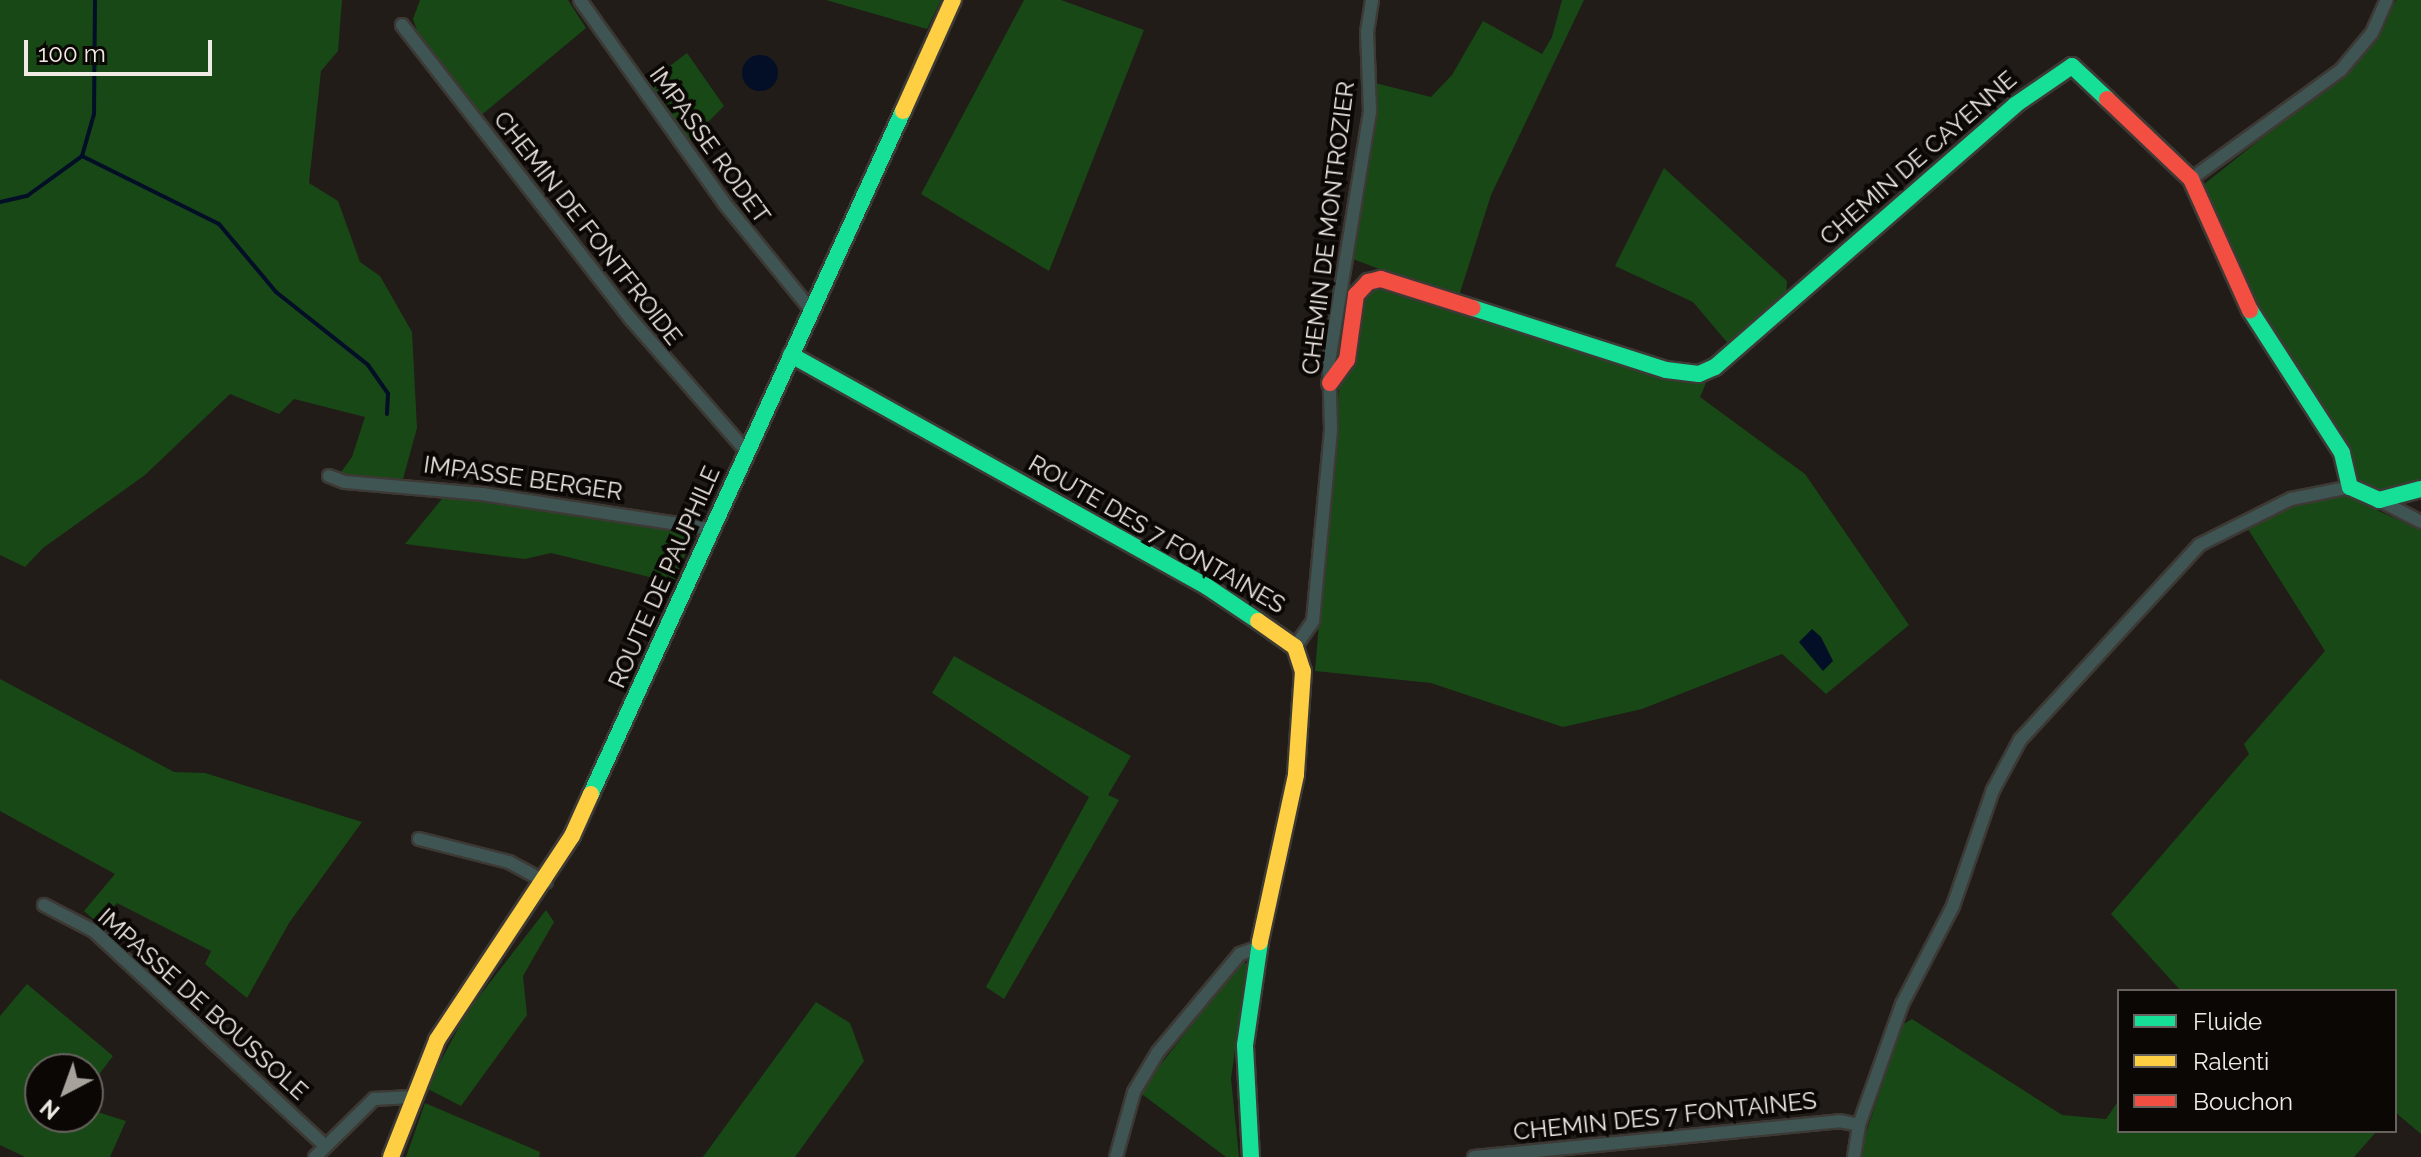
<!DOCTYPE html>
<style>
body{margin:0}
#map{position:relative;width:2421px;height:1157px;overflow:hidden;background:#211c18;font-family:Raleway,sans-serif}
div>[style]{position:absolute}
.green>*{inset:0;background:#184815}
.water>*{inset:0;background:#030e27}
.round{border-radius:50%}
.stream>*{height:4px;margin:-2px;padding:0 2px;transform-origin:2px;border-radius:2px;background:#030e27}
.roads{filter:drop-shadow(2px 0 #3d3935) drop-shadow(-2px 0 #3d3935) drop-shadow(0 2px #3d3935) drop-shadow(0 -2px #3d3935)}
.street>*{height:12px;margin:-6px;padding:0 6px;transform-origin:6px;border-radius:6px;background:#3f5553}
.fast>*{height:16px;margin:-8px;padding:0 8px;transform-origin:8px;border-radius:8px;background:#16e098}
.slow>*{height:16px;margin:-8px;padding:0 8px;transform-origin:8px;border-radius:8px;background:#ffcf43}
.jam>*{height:16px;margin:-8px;padding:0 8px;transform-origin:8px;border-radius:8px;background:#f24e42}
span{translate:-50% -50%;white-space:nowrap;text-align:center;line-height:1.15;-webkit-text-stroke:8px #0b0705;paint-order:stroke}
.street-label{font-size:24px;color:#f0eae4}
.legend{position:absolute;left:2117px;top:989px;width:280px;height:144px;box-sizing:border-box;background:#0b0705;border:2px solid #67625e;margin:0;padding:10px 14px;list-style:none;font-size:24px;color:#f0eae4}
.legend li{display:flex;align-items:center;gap:16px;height:40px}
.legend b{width:40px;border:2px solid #67625e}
.north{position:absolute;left:24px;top:1053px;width:80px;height:80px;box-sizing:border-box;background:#0b0705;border:2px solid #67625e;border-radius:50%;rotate:221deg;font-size:22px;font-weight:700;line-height:32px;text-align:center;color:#f0eae4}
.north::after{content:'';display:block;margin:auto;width:28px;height:36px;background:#a8a29d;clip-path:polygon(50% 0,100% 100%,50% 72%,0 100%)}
.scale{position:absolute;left:24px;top:40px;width:188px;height:36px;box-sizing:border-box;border:4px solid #f0eae4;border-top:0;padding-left:10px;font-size:24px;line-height:28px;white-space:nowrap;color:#f0eae4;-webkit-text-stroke:6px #0b0705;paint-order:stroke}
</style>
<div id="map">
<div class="green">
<i style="clip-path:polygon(0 0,342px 0,338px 51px,321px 71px,309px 183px,338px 201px,360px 262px,380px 276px,412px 332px,417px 428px,403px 479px,339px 475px,352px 457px,365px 417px,294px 399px,279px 414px,230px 394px,145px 475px,43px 548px,25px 567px,0 555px)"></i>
<i style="clip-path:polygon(420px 0,568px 0,586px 28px,479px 117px,420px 39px,413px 19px)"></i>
<i style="clip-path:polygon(826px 0,941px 0,927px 29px)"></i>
<i style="clip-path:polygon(1024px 0,1061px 0,1144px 30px,1049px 271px,921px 194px)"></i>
<i style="clip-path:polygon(1562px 0,1584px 0,1491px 195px,1458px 299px,1353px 259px,1376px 116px,1375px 83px,1431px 97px,1452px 75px,1483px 21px,1542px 54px,1552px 37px)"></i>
<i style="clip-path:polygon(2396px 0,2421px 0,2421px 483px,2377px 494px,2358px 483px,2352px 464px,2247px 293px,2204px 199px,2203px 185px,2356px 63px,2381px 33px)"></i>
<i style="clip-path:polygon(687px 53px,724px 106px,687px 143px,647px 83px)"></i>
<i style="clip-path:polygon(1664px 168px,1787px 281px,1786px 298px,1731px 347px,1693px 302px,1615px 266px)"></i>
<i style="clip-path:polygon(1379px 285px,1674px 380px,1706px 383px,1700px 397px,1805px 474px,1909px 625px,1826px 694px,1782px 654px,1642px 709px,1563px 727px,1431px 683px,1315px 671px,1339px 387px,1355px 362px,1353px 329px,1364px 293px)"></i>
<i style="clip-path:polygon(446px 494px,686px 530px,693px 535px,674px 583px,551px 553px,525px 559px,405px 544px)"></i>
<i style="clip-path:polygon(2341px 494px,2421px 530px,2421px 1134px,2395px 1112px,2395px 991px,2181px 991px,2111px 914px,2249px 754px,2244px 744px,2325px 651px,2246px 526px,2302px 503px)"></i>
<i style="clip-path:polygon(954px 656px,1131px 756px,1108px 795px,1119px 800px,1004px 999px,986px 987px,1089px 797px,932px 693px)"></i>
<i style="clip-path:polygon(0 679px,174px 772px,205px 773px,362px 822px,289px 923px,247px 998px,205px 964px,211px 951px,117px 903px,98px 923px,84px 911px,115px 874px,0 811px)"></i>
<i style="clip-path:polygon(546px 910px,554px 922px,523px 976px,527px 1015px,461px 1106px,426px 1088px,467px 1012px)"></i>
<i style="clip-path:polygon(1242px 961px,1247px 964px,1231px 1079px,1239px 1157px,1226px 1157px,1139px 1092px)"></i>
<i style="clip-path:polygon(27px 984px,113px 1056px,88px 1089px,88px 1069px,40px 1069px,40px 1117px,88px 1117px,88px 1109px,126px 1121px,110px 1157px,25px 1157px,0 1145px,0 1016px)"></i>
<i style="clip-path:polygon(816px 1002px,850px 1023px,864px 1061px,795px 1157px,703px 1157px)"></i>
<i style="clip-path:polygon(1912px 1019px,2062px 1115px,2106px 1119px,2119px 1100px,2119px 1131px,2377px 1131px,2354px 1157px,1858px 1157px,1902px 1025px)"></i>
<i style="clip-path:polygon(425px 1103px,540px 1152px,539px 1157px,406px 1157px)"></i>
</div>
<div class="water">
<i class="round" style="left:742px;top:55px;width:36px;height:36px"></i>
<i style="clip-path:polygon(1812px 629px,1821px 637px,1833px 661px,1823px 671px,1799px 642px)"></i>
</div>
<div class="stream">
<i style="left:82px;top:156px;width:153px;rotate:26.4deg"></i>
<i style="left:219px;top:224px;width:89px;rotate:50deg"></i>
<i style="left:276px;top:292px;width:117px;rotate:38.4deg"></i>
<i style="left:368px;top:365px;width:35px;rotate:55deg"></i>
<i style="left:388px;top:394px;width:20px;rotate:93deg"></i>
<i style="left:0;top:202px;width:28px;rotate:-13deg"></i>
<i style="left:27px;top:196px;width:68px;rotate:-36deg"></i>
<i style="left:82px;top:156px;width:44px;rotate:-74.1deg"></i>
<i style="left:94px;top:114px;width:114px;rotate:-89.5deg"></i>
</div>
<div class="roads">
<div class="street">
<i style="left:580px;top:0;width:250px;rotate:54.6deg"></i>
<i style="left:725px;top:204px;width:136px;rotate:50.9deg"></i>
<i style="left:402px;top:25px;width:373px;rotate:52.1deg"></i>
<i style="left:631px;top:319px;width:176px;rotate:48.9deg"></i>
<i style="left:2191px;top:179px;width:185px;rotate:-36deg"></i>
<i style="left:2341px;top:70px;width:48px;rotate:-50deg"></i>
<i style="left:2372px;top:33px;width:36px;rotate:-66deg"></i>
<i style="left:329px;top:476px;width:17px;rotate:21deg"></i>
<i style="left:345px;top:482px;width:138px;rotate:5deg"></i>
<i style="left:482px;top:494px;width:233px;rotate:8.7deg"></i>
<i style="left:2379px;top:500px;width:47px;rotate:27.6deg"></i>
<i style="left:1295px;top:647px;width:32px;rotate:-55deg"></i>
<i style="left:1313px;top:621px;width:193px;rotate:-84.6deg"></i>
<i style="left:1331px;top:429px;width:67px;rotate:-91.7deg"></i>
<i style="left:1329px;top:362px;width:253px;rotate:-80.7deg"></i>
<i style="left:1370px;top:112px;width:80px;rotate:-92.1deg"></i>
<i style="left:1367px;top:32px;width:32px;rotate:-81deg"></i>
<i style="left:419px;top:839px;width:93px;rotate:14.3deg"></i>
<i style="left:509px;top:862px;width:42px;rotate:28.4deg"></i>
<i style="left:44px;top:905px;width:56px;rotate:27.5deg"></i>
<i style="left:94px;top:931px;width:316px;rotate:42.9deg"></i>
<i style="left:315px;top:1157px;width:83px;rotate:-44.5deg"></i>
<i style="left:374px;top:1099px;width:37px;rotate:-3deg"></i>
<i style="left:1116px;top:1157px;width:67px;rotate:-74.5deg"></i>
<i style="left:1134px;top:1092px;width:47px;rotate:-59deg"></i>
<i style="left:1158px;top:1052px;width:128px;rotate:-50.1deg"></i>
<i style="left:1240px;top:954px;width:20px;rotate:-20deg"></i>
<i style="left:1474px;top:1157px;width:367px;rotate:-5.6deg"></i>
<i style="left:1839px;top:1121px;width:20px;rotate:11deg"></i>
<i style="left:1854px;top:1157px;width:32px;rotate:-81deg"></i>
<i style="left:1859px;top:1125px;width:128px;rotate:-70.4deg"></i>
<i style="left:1902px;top:1004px;width:110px;rotate:-62.5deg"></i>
<i style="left:1953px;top:906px;width:123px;rotate:-71deg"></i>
<i style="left:1993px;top:790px;width:57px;rotate:-61.6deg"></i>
<i style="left:2020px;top:740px;width:265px;rotate:-47.4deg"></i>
<i style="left:2199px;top:545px;width:103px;rotate:-26.6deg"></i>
<i style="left:2291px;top:499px;width:60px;rotate:-11.5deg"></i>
</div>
<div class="fast">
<i style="left:1473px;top:308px;width:203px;rotate:17.8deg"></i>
<i style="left:1666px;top:370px;width:33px;rotate:7deg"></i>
<i style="left:1699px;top:374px;width:17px;rotate:-24deg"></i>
<i style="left:1715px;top:367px;width:398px;rotate:-41.1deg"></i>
<i style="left:2015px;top:105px;width:69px;rotate:-34.4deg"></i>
<i style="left:2072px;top:66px;width:48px;rotate:43.3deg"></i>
<i style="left:2250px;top:310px;width:170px;rotate:57.2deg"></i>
<i style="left:2342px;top:453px;width:35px;rotate:77deg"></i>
<i style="left:2350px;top:487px;width:32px;rotate:24deg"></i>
<i style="left:2379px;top:500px;width:43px;rotate:-14.7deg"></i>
<i style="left:791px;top:355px;width:475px;rotate:29.1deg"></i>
<i style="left:1206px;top:586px;width:63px;rotate:33.9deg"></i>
<i style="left:591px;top:794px;width:751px;rotate:-65.45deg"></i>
<i style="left:1251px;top:1157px;width:112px;rotate:-93.1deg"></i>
<i style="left:1245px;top:1045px;width:104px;rotate:-81.7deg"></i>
</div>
<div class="slow">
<i style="left:903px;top:111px;width:122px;rotate:-65.8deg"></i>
<i style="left:1258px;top:621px;width:45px;rotate:35.1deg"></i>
<i style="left:1295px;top:647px;width:25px;rotate:72deg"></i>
<i style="left:1303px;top:671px;width:104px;rotate:93.9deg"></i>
<i style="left:1296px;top:775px;width:171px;rotate:102.2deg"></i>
<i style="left:391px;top:1157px;width:126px;rotate:-68.5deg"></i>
<i style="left:437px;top:1040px;width:245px;rotate:-56.5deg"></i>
<i style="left:572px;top:836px;width:46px;rotate:-65.7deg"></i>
</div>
<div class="jam">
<i style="left:2107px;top:99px;width:116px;rotate:43.6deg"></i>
<i style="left:2191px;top:179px;width:144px;rotate:65.8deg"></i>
<i style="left:1330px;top:383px;width:29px;rotate:-54deg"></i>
<i style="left:1347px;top:360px;width:66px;rotate:-82.1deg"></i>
<i style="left:1356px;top:295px;width:18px;rotate:-47deg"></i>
<i style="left:1368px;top:282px;width:13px;rotate:-13deg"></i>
<i style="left:1381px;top:279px;width:96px;rotate:17.5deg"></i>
</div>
</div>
<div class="street-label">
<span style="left:710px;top:145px;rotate:54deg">IMPASSE RODET</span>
<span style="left:1918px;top:158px;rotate:-41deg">CHEMIN DE CAYENNE</span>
<span style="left:588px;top:228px;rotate:52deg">CHEMIN DE FONTFROIDE</span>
<span style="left:1328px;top:228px;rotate:-83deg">CHEMIN DE MONTROZIER</span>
<span style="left:523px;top:478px;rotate:8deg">IMPASSE BERGER</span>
<span style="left:1157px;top:534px;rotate:30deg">ROUTE DES 7 FONTAINES</span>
<span style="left:664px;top:577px;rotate:-66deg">ROUTE DE PAUPHILE</span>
<span style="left:203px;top:1004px;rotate:42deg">IMPASSE DE BOUSSOLE</span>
<span style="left:1665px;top:1116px;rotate:-6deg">CHEMIN DES 7 FONTAINES</span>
</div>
<ul class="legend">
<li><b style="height:10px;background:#16e098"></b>Fluide</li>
<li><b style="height:10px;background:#ffcf43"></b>Ralenti</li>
<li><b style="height:10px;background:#f24e42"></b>Bouchon</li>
</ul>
<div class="north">N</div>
<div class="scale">100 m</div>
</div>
